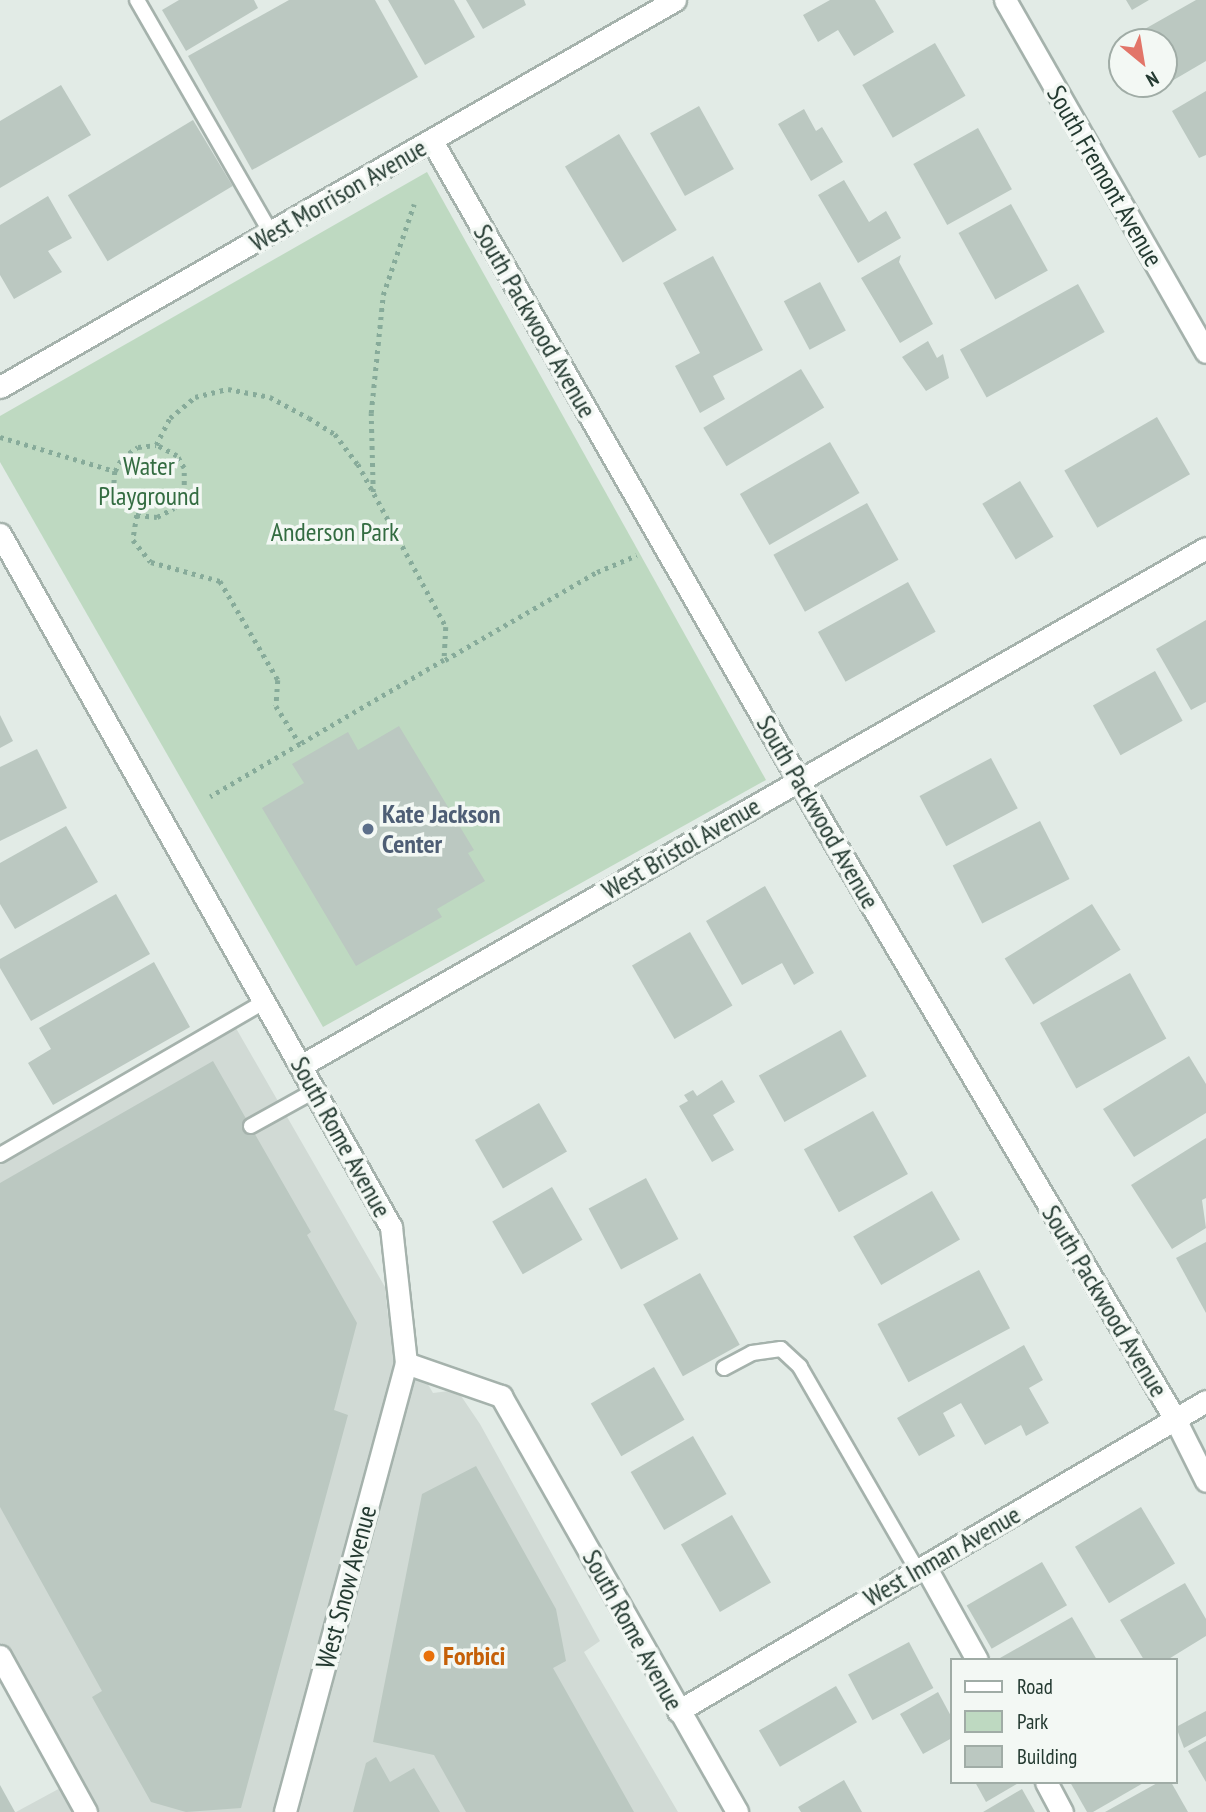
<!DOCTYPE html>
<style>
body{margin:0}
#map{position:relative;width:1206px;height:1812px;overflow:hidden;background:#e2ebe6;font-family:"PT Sans Narrow",sans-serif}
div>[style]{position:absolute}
.built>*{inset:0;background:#d1dad5}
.green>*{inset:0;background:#bed9c1}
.building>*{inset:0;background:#bbc8c1;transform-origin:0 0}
.path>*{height:4.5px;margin-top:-2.25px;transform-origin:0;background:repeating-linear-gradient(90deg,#87ab9a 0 3.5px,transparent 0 8.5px)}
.roads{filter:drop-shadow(2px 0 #a5b2ac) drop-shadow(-2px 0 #a5b2ac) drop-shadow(0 2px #a5b2ac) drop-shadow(0 -2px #a5b2ac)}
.service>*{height:14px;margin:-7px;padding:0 7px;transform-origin:7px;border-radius:7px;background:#fff}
.pedestrian>*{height:21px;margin:-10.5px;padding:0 10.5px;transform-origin:10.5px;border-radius:10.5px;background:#fff}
.minor>*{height:21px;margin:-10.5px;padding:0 10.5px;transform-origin:10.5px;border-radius:10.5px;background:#fff}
.tertiary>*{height:21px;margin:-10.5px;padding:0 10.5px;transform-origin:10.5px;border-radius:10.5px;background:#fff}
.dots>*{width:19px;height:19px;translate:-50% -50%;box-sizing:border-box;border:4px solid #f3f8f4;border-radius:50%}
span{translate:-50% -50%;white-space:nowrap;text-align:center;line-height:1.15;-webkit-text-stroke:7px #f3f8f4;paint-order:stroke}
.street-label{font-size:26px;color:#243a31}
.park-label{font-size:26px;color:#336c41}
.service-label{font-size:26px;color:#4e5e75;font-weight:700}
.left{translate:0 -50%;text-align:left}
.food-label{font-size:26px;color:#c56008;font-weight:700}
.legend{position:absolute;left:950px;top:1658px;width:228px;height:126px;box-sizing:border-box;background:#f3f8f4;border:2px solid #a0aca6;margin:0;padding:9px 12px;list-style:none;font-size:21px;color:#243a31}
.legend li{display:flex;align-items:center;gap:14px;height:35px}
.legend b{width:35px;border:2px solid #a0aca6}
.north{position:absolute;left:1108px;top:28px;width:70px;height:70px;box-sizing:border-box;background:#f3f8f4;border:2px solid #a0aca6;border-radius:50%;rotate:150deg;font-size:19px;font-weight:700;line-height:28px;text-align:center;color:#243a31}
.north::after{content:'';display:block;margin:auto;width:24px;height:32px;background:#e27569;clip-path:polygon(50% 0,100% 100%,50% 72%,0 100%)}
</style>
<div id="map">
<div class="built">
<i style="clip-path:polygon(233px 1023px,385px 1287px,388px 1316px,433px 1393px,457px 1390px,480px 1424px,600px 1641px,584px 1652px,678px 1812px,16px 1812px,64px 1786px,0 1649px,0 1156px)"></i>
</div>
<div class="green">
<i style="clip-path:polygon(427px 172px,766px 780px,323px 1027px,0 462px,0 416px)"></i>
</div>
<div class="building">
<i style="clip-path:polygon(179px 0,254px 0,258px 8px,186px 51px,162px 10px)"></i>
<i style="clip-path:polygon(289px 0,375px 0,418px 77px,252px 170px,188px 56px)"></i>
<i style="clip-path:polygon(388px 0,454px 0,475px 37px,425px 65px)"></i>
<i style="clip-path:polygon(466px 0,524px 0,526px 5px,483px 29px)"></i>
<i style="clip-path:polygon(830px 0,875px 0,894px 32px,854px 56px,838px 30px,818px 42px,803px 15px)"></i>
<i style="clip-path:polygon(1126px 0,1149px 0,1132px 10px)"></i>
<i style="clip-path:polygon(1196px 0,1206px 0,1206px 61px,1165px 85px,1164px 42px,1140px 42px,1136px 34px)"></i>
<i style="left:935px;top:43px;width:61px;height:84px;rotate:60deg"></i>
<i style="clip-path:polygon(61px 85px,91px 135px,0 188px,0 121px)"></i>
<i style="clip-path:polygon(1206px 91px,1206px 155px,1199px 158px,1172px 111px)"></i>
<i style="left:699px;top:106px;width:72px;height:56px;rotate:61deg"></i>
<i style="clip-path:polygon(804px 109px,816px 131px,822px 127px,843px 162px,811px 181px,778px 124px)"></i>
<i style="left:193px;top:120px;width:77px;height:146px;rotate:59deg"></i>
<i style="left:978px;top:128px;width:70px;height:74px;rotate:61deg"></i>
<i style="left:619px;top:134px;width:112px;height:63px;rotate:59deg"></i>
<i style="clip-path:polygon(844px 180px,869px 222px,886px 211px,901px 238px,858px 263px,818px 195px)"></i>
<i style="clip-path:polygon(48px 196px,72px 238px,48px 251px,62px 272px,14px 299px,0 275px,0 225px)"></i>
<i style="left:1011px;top:204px;width:76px;height:60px;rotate:61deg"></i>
<i style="clip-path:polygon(901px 255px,899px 262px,933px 324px,900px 343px,861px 278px)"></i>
<i style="clip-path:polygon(713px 256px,763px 350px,713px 376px,725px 399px,700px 413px,675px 366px,700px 353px,663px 283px)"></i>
<i style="left:820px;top:282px;width:55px;height:41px;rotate:62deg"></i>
<i style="left:1078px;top:284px;width:55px;height:135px;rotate:61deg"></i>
<i style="clip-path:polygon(928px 341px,937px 358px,943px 354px,949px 378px,926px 391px,902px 357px)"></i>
<i style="left:801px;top:369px;width:45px;height:114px;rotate:59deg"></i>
<i style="left:1157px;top:417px;width:66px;height:107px;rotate:60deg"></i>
<i style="left:830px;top:442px;width:59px;height:104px;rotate:60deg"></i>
<i style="left:1020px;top:481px;width:65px;height:44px;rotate:59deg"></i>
<i style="left:867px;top:503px;width:65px;height:107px;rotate:61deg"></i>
<i style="left:908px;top:582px;width:57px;height:103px;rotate:61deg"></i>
<i style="clip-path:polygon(1206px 620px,1206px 702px,1191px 710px,1156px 649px)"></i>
<i style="left:1155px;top:671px;width:57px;height:71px;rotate:61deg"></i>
<i style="clip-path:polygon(0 715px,13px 741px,0 748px)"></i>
<i style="clip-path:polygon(399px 726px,474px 850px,468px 853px,485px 881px,437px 909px,442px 917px,356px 966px,262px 808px,304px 783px,292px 764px,348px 732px,358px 750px)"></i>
<i style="clip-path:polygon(37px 749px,67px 808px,0 841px,0 767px)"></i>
<i style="left:991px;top:758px;width:57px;height:81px;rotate:62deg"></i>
<i style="left:1040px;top:821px;width:65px;height:98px;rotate:63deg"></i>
<i style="clip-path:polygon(66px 826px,98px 882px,15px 929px,0 904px,0 863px)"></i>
<i style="clip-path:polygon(765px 886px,814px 973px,794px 985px,782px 963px,742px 985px,706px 921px)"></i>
<i style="clip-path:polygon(116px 894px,150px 954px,31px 1021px,0 968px,0 959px)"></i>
<i style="left:1092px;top:904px;width:54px;height:103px;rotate:58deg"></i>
<i style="left:690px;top:932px;width:85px;height:67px;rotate:60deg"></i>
<i style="clip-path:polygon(154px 962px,190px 1027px,53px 1105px,28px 1063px,51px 1049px,39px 1028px)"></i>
<i style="left:1130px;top:973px;width:75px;height:103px;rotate:61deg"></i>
<i style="left:841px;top:1030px;width:53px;height:94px;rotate:61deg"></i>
<i style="clip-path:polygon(1189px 1056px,1206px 1084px,1206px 1113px,1134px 1157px,1103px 1109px)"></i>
<i style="clip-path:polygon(213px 1061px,311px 1232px,307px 1235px,357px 1323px,334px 1410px,348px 1415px,241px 1808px,186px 1812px,151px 1802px,92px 1697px,102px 1691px,0 1507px,0 1183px)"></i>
<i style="clip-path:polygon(722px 1080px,735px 1102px,713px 1115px,734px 1150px,712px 1162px,679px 1106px,688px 1101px,684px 1095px,693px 1090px,697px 1096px)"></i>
<i style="left:539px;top:1103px;width:56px;height:74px;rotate:60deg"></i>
<i style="left:873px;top:1111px;width:72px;height:79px;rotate:61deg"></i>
<i style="clip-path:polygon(1206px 1138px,1206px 1198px,1202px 1200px,1206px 1228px,1172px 1249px,1131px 1185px)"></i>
<i style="left:646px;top:1178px;width:69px;height:65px;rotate:62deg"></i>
<i style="left:552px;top:1187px;width:61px;height:69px;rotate:60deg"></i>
<i style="left:932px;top:1191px;width:56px;height:91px;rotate:60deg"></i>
<i style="clip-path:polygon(1206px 1242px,1206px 1313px,1176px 1258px)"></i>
<i style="left:979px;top:1270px;width:66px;height:115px;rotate:62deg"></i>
<i style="left:700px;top:1273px;width:82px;height:65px;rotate:61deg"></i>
<i style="clip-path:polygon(1024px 1345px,1043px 1380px,1029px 1388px,1049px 1423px,1026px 1436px,1021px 1425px,985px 1445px,961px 1403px,943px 1413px,955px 1436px,919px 1456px,897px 1418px)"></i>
<i style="left:654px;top:1367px;width:61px;height:73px;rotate:60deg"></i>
<i style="left:693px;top:1436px;width:67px;height:72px;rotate:60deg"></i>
<i style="clip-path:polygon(476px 1466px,556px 1609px,566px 1661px,553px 1668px,634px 1812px,466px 1812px,434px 1755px,373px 1742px,422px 1494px)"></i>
<i style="left:1141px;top:1507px;width:66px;height:77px;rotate:59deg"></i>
<i style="left:732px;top:1515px;width:78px;height:59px;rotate:60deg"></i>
<i style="left:1042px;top:1562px;width:50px;height:87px;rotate:60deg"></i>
<i style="clip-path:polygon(1185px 1583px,1206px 1619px,1206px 1636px,1167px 1660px,1144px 1660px,1120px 1620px)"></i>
<i style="clip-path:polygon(1072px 1617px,1097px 1660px,1002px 1660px,1000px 1658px)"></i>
<i style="left:909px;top:1642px;width:52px;height:69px;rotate:62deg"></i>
<i style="left:836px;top:1686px;width:42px;height:89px;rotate:60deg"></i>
<i style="clip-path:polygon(938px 1692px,952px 1718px,952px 1738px,923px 1754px,900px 1714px)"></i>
<i style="clip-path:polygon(1206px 1711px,1206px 1736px,1184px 1748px,1176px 1727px)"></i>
<i style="clip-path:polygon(1206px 1741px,1206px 1782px,1188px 1751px)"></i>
<i style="clip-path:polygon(376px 1757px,390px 1782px,414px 1768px,440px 1812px,353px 1812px,366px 1763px)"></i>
<i style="clip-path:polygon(844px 1780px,862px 1812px,801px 1812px,798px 1807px)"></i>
<i style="clip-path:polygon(975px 1782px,1020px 1782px,986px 1802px)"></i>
<i style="clip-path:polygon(1070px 1782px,1145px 1782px,1093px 1812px,1087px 1812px)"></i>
<i style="clip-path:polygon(1159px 1782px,1171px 1782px,1188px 1812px,1105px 1812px)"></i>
<i style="clip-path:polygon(0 1785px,15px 1812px,0 1812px)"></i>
<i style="clip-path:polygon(1022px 1789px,1035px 1812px,983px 1812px)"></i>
</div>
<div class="path">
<i style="left:0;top:437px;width:120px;rotate:16.5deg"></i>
<i style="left:115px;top:471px;width:16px;rotate:94deg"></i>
<i style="left:114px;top:487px;width:19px;rotate:65deg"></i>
<i style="left:122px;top:504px;width:19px;rotate:36deg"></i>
<i style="left:137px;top:515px;width:25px;rotate:99deg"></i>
<i style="left:133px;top:540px;width:28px;rotate:51deg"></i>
<i style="left:151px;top:562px;width:72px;rotate:15.4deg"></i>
<i style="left:220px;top:581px;width:115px;rotate:59.6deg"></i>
<i style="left:278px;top:680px;width:26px;rotate:94deg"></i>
<i style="left:276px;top:706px;width:45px;rotate:57.7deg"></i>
<i style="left:300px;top:744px;width:104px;rotate:149.5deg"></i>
<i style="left:115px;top:471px;width:15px;rotate:-62deg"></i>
<i style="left:122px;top:458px;width:19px;rotate:-35deg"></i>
<i style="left:138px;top:447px;width:18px;rotate:-6deg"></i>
<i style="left:373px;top:492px;width:79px;rotate:-91.5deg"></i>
<i style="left:371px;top:413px;width:119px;rotate:-84.2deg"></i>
<i style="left:383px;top:295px;width:96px;rotate:-71.2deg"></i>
<i style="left:137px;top:515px;width:20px;rotate:6deg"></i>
<i style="left:157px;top:517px;width:19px;rotate:-28deg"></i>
<i style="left:174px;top:508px;width:18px;rotate:-56deg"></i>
<i style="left:184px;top:493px;width:25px;rotate:-90deg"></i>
<i style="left:184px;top:468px;width:14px;rotate:-120deg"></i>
<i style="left:177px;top:456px;width:24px;rotate:-152deg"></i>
<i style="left:156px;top:445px;width:30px;rotate:-63deg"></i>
<i style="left:170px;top:418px;width:33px;rotate:-40deg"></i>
<i style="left:195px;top:397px;width:34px;rotate:-14deg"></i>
<i style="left:228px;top:389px;width:43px;rotate:10.8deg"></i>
<i style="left:270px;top:397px;width:44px;rotate:28.3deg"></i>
<i style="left:309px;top:418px;width:31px;rotate:32deg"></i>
<i style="left:335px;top:434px;width:38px;rotate:53deg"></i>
<i style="left:358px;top:464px;width:185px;rotate:61.6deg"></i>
<i style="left:446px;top:627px;width:33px;rotate:93deg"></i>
<i style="left:444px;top:660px;width:167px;rotate:149.7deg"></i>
<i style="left:445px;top:660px;width:176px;rotate:-30.1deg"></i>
<i style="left:597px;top:572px;width:43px;rotate:-23deg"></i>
</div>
<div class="roads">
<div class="service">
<i style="left:137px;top:0;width:269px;rotate:60.1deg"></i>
<i style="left:251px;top:1126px;width:74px;rotate:-29deg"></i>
<i style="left:0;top:1155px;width:307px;rotate:-30.1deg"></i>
<i style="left:724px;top:1368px;width:32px;rotate:-28deg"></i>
<i style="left:752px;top:1353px;width:29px;rotate:-8deg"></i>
<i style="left:781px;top:1349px;width:26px;rotate:43deg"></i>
<i style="left:800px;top:1367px;width:234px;rotate:60deg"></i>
</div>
<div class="pedestrian">
<i style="left:925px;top:1566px;width:107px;rotate:61deg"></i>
<i style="left:1046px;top:1782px;width:34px;rotate:62deg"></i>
</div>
<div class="minor">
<i style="left:1005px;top:0;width:405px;rotate:60.3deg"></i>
<i style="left:432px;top:141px;width:786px;rotate:60.17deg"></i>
<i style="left:823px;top:823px;width:692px;rotate:59.43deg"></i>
<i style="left:1175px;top:1419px;width:69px;rotate:63.4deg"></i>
<i style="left:302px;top:1065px;width:1041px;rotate:-29.77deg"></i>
<i style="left:406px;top:1363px;width:101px;rotate:19.2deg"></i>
<i style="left:501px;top:1396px;width:478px;rotate:60.4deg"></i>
<i style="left:0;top:1656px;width:178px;rotate:61.1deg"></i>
<i style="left:678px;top:1711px;width:612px;rotate:-30.42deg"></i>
</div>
<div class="tertiary">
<i style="left:0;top:387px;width:778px;rotate:-29.83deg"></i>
<i style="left:0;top:534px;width:796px;rotate:60.57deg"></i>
<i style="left:391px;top:1227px;width:137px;rotate:83.7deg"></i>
<i style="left:406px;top:1363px;width:465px;rotate:105.1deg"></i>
</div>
</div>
<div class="dots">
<i style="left:368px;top:829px;background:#5c6f8a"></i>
<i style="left:429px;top:1656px;background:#e8710a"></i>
</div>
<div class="street-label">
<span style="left:1105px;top:176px;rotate:60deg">South Fremont Avenue</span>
<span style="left:338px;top:195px;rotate:-30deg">West Morrison Avenue</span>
<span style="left:535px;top:321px;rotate:60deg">South Packwood Avenue</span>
<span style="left:818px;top:812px;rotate:60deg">South Packwood Avenue</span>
<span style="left:681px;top:848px;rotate:-30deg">West Bristol Avenue</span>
<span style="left:341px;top:1137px;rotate:61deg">South Rome Avenue</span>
<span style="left:1105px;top:1301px;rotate:59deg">South Packwood Avenue</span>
<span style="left:942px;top:1556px;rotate:-30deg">West Inman Avenue</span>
<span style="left:346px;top:1587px;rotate:-75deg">West Snow Avenue</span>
<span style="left:633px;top:1630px;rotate:61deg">South Rome Avenue</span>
</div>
<div class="park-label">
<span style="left:149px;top:481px">Water<br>Playground</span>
<span style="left:335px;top:532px">Anderson Park</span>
</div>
<div class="service-label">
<span class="left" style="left:382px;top:829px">Kate Jackson<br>Center</span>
</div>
<div class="food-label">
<span class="left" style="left:443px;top:1656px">Forbici</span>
</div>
<ul class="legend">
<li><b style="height:9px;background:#fff"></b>Road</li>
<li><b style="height:19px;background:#bed9c1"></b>Park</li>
<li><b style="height:19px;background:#bbc8c1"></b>Building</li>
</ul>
<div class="north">N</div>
</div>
